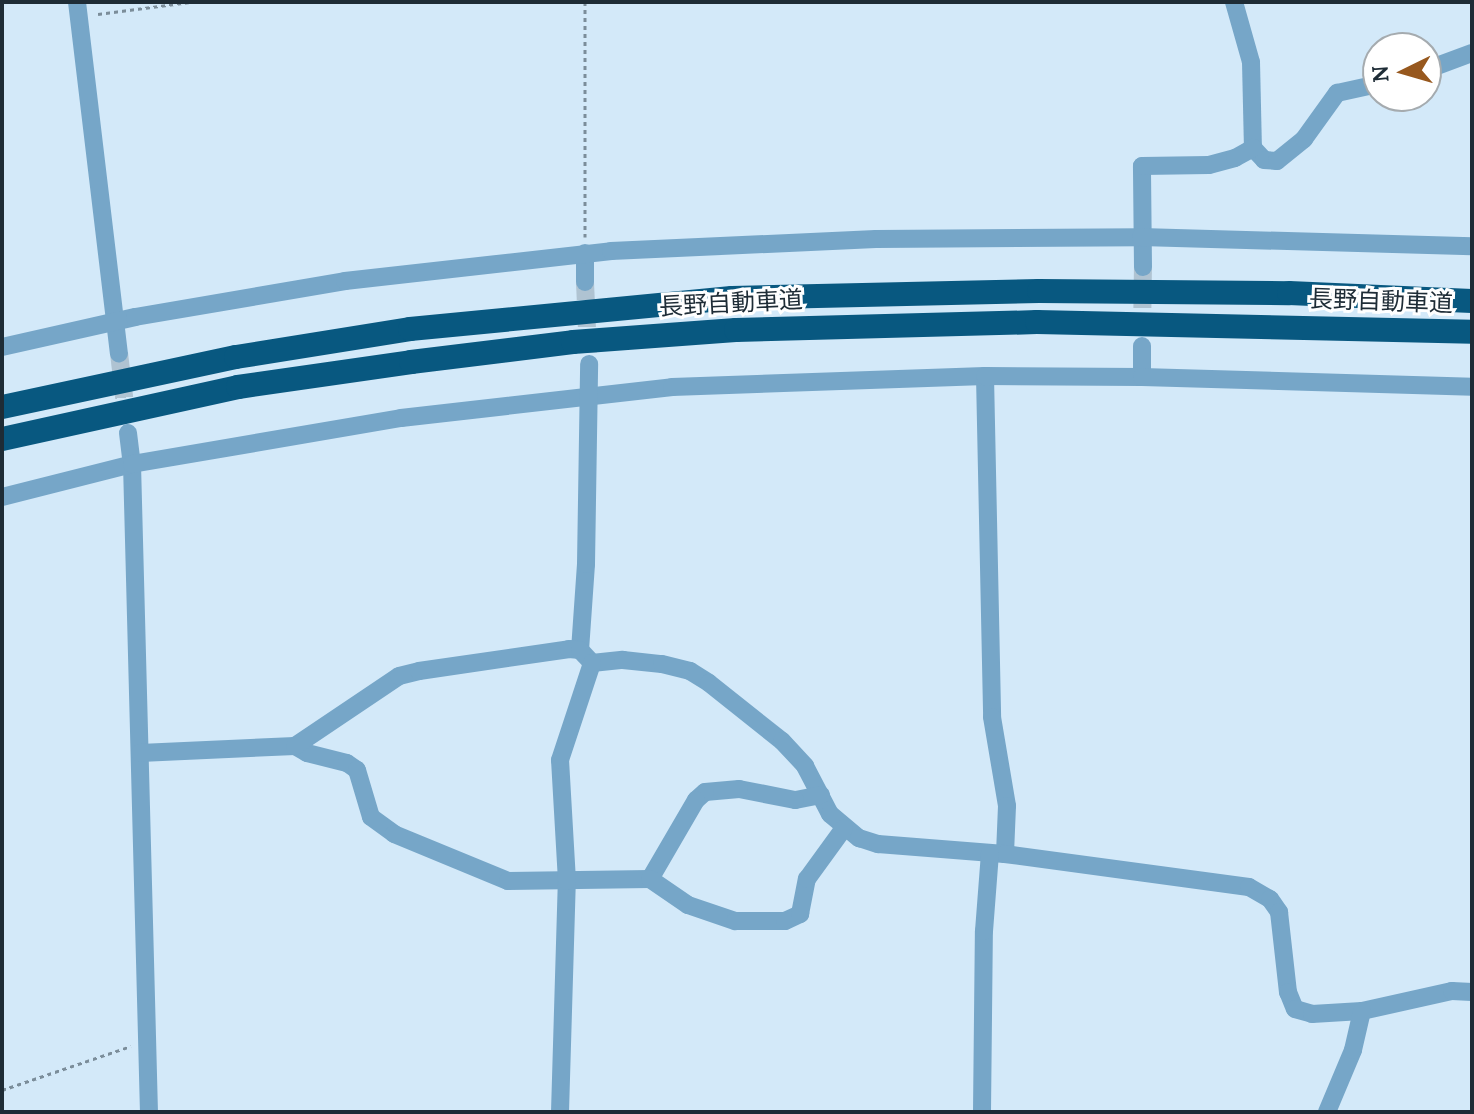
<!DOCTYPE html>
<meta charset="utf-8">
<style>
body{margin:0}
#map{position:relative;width:1474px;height:1114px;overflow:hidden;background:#d3e9f9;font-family:Lora,"Noto Sans JP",serif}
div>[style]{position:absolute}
.minor-tunnel>*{height:18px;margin-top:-9px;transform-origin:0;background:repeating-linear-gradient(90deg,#afc3d2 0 18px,transparent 0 27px)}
.path>*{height:3px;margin-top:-1.5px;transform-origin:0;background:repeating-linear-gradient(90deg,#7b8d9a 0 4px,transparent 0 8px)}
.minor>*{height:18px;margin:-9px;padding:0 9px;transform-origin:9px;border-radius:9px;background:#76a6c8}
.motorway>*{height:24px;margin:-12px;padding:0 12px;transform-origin:12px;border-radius:12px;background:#085880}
span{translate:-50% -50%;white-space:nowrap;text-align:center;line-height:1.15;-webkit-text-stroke:6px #fff;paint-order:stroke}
.street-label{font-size:24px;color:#1e2c36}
.frame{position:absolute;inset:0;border:4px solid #1e2c36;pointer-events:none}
.north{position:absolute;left:1362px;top:32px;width:80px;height:80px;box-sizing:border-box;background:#fff;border:2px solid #a5abaf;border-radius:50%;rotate:265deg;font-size:22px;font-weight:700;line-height:32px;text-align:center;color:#1e2c36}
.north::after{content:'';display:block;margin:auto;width:28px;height:36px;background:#97581e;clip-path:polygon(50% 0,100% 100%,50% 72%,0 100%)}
</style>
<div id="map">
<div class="minor-tunnel">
<i style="left:585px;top:282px;width:71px;rotate:87.6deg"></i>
<i style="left:1142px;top:335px;width:68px;rotate:-89.2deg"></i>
<i style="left:119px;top:353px;width:69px;rotate:83.4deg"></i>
</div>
<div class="path">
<i style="left:98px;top:14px;width:93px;rotate:-7.4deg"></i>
<i style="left:585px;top:237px;width:235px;rotate:-90deg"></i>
<i style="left:2px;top:1090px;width:136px;rotate:-18.8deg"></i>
</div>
<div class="minor">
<i style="left:77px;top:2px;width:354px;rotate:83.2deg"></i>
<i style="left:1234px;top:2px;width:62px;rotate:74.2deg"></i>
<i style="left:1251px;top:62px;width:86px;rotate:88.7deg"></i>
<i style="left:1253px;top:148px;width:16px;rotate:47deg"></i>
<i style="left:1264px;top:160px;width:13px;rotate:4deg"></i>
<i style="left:1277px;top:161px;width:35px;rotate:-39deg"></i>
<i style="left:1304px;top:139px;width:57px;rotate:-54.3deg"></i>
<i style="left:1337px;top:93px;width:42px;rotate:-12.4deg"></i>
<i style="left:1426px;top:70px;width:49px;rotate:-20.3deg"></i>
<i style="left:585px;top:253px;width:29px;rotate:90deg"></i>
<i style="left:1143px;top:267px;width:101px;rotate:-90.6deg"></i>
<i style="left:1142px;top:166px;width:67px;rotate:-0.9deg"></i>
<i style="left:1209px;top:165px;width:27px;rotate:-15deg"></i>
<i style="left:1235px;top:158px;width:21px;rotate:-29deg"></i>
<i style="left:2px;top:347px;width:136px;rotate:-12.7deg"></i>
<i style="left:135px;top:317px;width:213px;rotate:-9.7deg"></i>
<i style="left:345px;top:281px;width:268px;rotate:-6.4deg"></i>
<i style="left:611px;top:251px;width:265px;rotate:-2.6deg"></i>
<i style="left:876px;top:239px;width:265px;rotate:-0.4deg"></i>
<i style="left:1141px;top:237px;width:331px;rotate:1.6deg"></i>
<i style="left:985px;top:376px;width:341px;rotate:88.8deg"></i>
<i style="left:992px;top:717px;width:90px;rotate:80.4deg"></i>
<i style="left:1007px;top:806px;width:48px;rotate:92.4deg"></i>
<i style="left:1142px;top:377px;width:31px;rotate:-90deg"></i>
<i style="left:128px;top:433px;width:31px;rotate:83deg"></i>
<i style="left:132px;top:464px;width:648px;rotate:88.5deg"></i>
<i style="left:2px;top:497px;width:134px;rotate:-14.2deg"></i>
<i style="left:132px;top:464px;width:273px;rotate:-9.7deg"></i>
<i style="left:401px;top:418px;width:273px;rotate:-6.5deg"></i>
<i style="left:672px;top:387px;width:313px;rotate:-2deg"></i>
<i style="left:985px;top:376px;width:157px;rotate:0.4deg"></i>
<i style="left:1142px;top:377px;width:330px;rotate:1.7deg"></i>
<i style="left:580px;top:650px;width:86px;rotate:-86deg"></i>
<i style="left:586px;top:564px;width:200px;rotate:-89.1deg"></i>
<i style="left:295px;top:746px;width:14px;rotate:30deg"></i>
<i style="left:307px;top:753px;width:41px;rotate:14deg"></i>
<i style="left:347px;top:763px;width:12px;rotate:35deg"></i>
<i style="left:357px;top:770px;width:49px;rotate:73.4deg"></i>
<i style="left:371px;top:817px;width:29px;rotate:36deg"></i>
<i style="left:394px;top:834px;width:123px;rotate:22.4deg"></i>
<i style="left:508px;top:881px;width:142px;rotate:-0.8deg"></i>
<i style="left:140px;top:753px;width:155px;rotate:-2.6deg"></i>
<i style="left:295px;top:746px;width:125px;rotate:-33.9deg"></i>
<i style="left:399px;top:676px;width:21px;rotate:-14deg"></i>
<i style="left:419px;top:671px;width:152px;rotate:-8.3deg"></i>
<i style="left:569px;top:649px;width:11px;rotate:5deg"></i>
<i style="left:580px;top:650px;width:18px;rotate:47deg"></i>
<i style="left:592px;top:663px;width:31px;rotate:-6deg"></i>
<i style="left:623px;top:660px;width:39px;rotate:6deg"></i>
<i style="left:662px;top:664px;width:29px;rotate:14deg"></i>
<i style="left:690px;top:671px;width:22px;rotate:32deg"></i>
<i style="left:709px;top:683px;width:93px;rotate:38.5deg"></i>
<i style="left:782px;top:741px;width:34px;rotate:47deg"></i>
<i style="left:805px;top:766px;width:54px;rotate:62.5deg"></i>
<i style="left:830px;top:814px;width:38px;rotate:40deg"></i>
<i style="left:859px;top:838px;width:20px;rotate:18deg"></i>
<i style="left:878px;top:844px;width:127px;rotate:4.5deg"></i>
<i style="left:1005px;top:854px;width:246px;rotate:7.7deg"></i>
<i style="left:1249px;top:887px;width:24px;rotate:30deg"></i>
<i style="left:1270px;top:899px;width:16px;rotate:55deg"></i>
<i style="left:1279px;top:912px;width:81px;rotate:83.6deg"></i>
<i style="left:1288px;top:992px;width:18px;rotate:68deg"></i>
<i style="left:1295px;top:1009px;width:18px;rotate:16deg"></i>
<i style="left:1312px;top:1014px;width:50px;rotate:-3.4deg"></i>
<i style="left:1362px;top:1011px;width:92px;rotate:-12.5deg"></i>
<i style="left:1452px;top:991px;width:20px;rotate:3deg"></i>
<i style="left:821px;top:795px;width:26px;rotate:169deg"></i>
<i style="left:795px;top:800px;width:57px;rotate:-168.9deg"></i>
<i style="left:739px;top:789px;width:34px;rotate:175deg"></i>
<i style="left:705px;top:792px;width:12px;rotate:138deg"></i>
<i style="left:696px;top:800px;width:91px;rotate:120.2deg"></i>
<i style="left:650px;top:879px;width:46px;rotate:34.4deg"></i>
<i style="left:688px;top:905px;width:50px;rotate:18.8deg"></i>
<i style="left:735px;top:921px;width:50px"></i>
<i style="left:785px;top:921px;width:17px;rotate:-25deg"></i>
<i style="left:800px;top:914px;width:36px;rotate:-79deg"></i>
<i style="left:807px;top:879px;width:63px;rotate:-54deg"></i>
<i style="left:560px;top:1112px;width:231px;rotate:-88.3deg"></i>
<i style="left:567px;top:881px;width:121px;rotate:-93.3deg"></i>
<i style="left:560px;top:760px;width:102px;rotate:-71.7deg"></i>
<i style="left:982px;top:1112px;width:181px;rotate:-89.4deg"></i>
<i style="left:984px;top:931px;width:78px;rotate:-85.6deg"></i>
<i style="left:1327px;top:1112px;width:67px;rotate:-67.2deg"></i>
<i style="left:1353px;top:1050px;width:40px;rotate:-77deg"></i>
</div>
<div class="motorway">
<i style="left:2px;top:407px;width:239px;rotate:-12.1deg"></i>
<i style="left:236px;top:357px;width:176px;rotate:-9.1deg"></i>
<i style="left:410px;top:329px;width:323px;rotate:-5.5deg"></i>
<i style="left:732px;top:298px;width:307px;rotate:-1.3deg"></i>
<i style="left:1039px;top:291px;width:250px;rotate:0.5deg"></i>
<i style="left:1289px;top:293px;width:183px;rotate:2.5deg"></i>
<i style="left:2px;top:439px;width:242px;rotate:-12.4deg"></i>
<i style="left:238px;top:387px;width:175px;rotate:-8.2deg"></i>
<i style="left:411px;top:362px;width:163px;rotate:-7deg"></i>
<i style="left:573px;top:342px;width:163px;rotate:-4.2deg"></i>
<i style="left:736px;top:330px;width:301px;rotate:-1.5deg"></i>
<i style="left:1037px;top:322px;width:435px;rotate:1.3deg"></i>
</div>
<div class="street-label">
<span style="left:1381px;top:301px;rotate:2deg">長野自動車道</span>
<span style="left:731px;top:303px;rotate:-3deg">長野自動車道</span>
</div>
<div class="frame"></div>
<div class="north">N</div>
</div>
